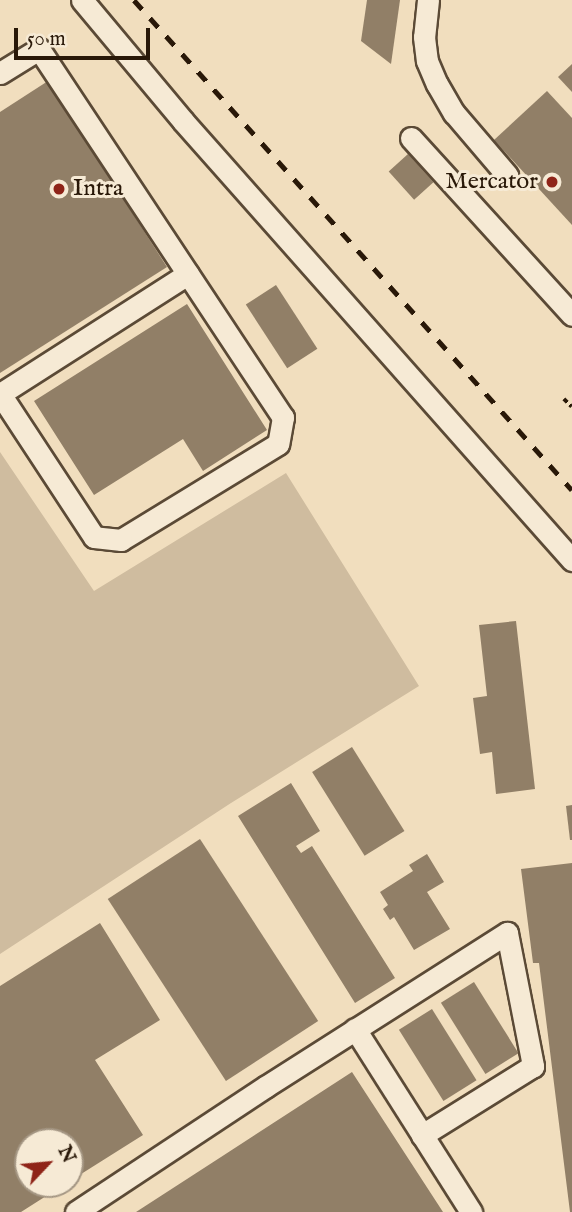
<!DOCTYPE html>
<style>
body{margin:0}
#map{position:relative;width:572px;height:1212px;overflow:hidden;background:#f1debe;font-family:"IM FELL English",serif}
div>[style]{position:absolute}
.green>*{inset:0;background:#cfbc9f}
.building>*{inset:0;background:#917f67;transform-origin:0 0}
.path>*{height:3.5px;margin-top:-1.75px;transform-origin:0;background:repeating-linear-gradient(90deg,#291808 0 5px,transparent 0 8.5px)}
.roads{filter:drop-shadow(2px 0 #5b4a36) drop-shadow(-2px 0 #5b4a36) drop-shadow(0 2px #5b4a36) drop-shadow(0 -2px #5b4a36)}
.minor>*{height:21px;margin:-10.5px;padding:0 10.5px;transform-origin:10.5px;border-radius:10.5px;background:#f6ead5}
.rail>*{height:5px;margin-top:-2.5px;transform-origin:0;background:repeating-linear-gradient(90deg,#291808 0 12px,transparent 0 24px)}
.dots>*{width:19px;height:19px;translate:-50% -50%;box-sizing:border-box;border:4px solid #f6ead5;border-radius:50%}
span{translate:-50% -50%;white-space:nowrap;text-align:center;line-height:1.15;-webkit-text-stroke:6px #f6ead5;paint-order:stroke}
.poi-label{font-size:24px;color:#291808}
.right{translate:-100% -50%;text-align:right}
.left{translate:0 -50%;text-align:left}
.north{position:absolute;left:14px;top:1128px;width:70px;height:70px;box-sizing:border-box;background:#f6ead5;border:2px solid #a49683;border-radius:50%;rotate:64deg;font-size:19px;font-weight:700;line-height:28px;text-align:center;color:#291808}
.north::after{content:'';display:block;margin:auto;width:24px;height:32px;background:#8f2418;clip-path:polygon(50% 0,100% 100%,50% 72%,0 100%)}
.scale{position:absolute;left:14px;top:28px;width:136px;height:32px;box-sizing:border-box;border:4px solid #291808;border-top:0;padding-left:9px;font-size:21px;line-height:24px;white-space:nowrap;color:#291808;-webkit-text-stroke:5px #f6ead5;paint-order:stroke}
</style>
<div id="map">
<div class="green">
<i style="clip-path:polygon(0 452px,94px 591px,286px 473px,419px 686px,231px 803px,0 954px)"></i>
</div>
<div class="building">
<i style="clip-path:polygon(367px 0,400px 0,391px 64px,361px 41px)"></i>
<i style="clip-path:polygon(572px 64px,572px 92px,558px 77px)"></i>
<i style="clip-path:polygon(48px 81px,167px 267px,0 373px,0 112px)"></i>
<i style="clip-path:polygon(547px 91px,572px 118px,572px 225px,494px 140px)"></i>
<i style="left:408px;top:154px;width:38px;height:26px;rotate:48deg"></i>
<i style="left:276px;top:285px;width:76px;height:36px;rotate:57deg"></i>
<i style="clip-path:polygon(187px 304px,267px 430px,203px 471px,183px 439px,94px 495px,34px 401px)"></i>
<i style="clip-path:polygon(516px 621px,535px 789px,496px 794px,492px 752px,480px 754px,473px 698px,487px 696px,479px 625px)"></i>
<i style="left:352px;top:747px;width:99px;height:47px;rotate:58deg"></i>
<i style="clip-path:polygon(291px 783px,320px 831px,296px 846px,301px 853px,312px 846px,395px 978px,355px 1003px,238px 816px)"></i>
<i style="clip-path:polygon(572px 805px,572px 840px,570px 840px,566px 806px)"></i>
<i style="left:200px;top:839px;width:217px;height:110px;rotate:57deg"></i>
<i style="clip-path:polygon(427px 854px,444px 882px,427px 892px,450px 929px,414px 950px,394px 917px,390px 920px,383px 909px,388px 905px,380px 892px,413px 871px,409px 865px)"></i>
<i style="clip-path:polygon(572px 863px,572px 1212px,570px 1212px,539px 963px,533px 963px,521px 869px)"></i>
<i style="clip-path:polygon(100px 923px,160px 1020px,95px 1060px,143px 1135px,70px 1181px,70px 1142px,28px 1142px,28px 1184px,65px 1184px,21px 1212px,0 1212px,0 986px)"></i>
<i style="left:474px;top:982px;width:84px;height:39px;rotate:58deg"></i>
<i style="left:432px;top:1009px;width:84px;height:39px;rotate:58deg"></i>
<i style="clip-path:polygon(352px 1072px,443px 1212px,136px 1212px,221px 1157px)"></i>
</div>
<div class="path">
<i style="left:564px;top:399px;width:11px;rotate:45deg"></i>
</div>
<div class="roads">
<div class="minor">
<i style="left:82px;top:0;width:158px;rotate:50.1deg"></i>
<i style="left:183px;top:121px;width:587px;rotate:48.46deg"></i>
<i style="left:428px;top:0;width:37px;rotate:96deg"></i>
<i style="left:424px;top:37px;width:24px;rotate:83deg"></i>
<i style="left:427px;top:61px;width:25px;rotate:67deg"></i>
<i style="left:437px;top:84px;width:34px;rotate:60deg"></i>
<i style="left:454px;top:113px;width:82px;rotate:49.5deg"></i>
<i style="left:0;top:73px;width:46px;rotate:-31.6deg"></i>
<i style="left:39px;top:49px;width:442px;rotate:56.5deg"></i>
<i style="left:283px;top:417px;width:27px;rotate:100deg"></i>
<i style="left:278px;top:444px;width:184px;rotate:148.6deg"></i>
<i style="left:121px;top:540px;width:27px;rotate:-174deg"></i>
<i style="left:94px;top:537px;width:171px;rotate:-123.3deg"></i>
<i style="left:411px;top:138px;width:239px;rotate:47.7deg"></i>
<i style="left:0;top:394px;width:223px;rotate:-32.6deg"></i>
<i style="left:355px;top:1029px;width:217px;rotate:57.6deg"></i>
<i style="left:76px;top:1212px;width:227px;rotate:-33.5deg"></i>
<i style="left:265px;top:1087px;width:287px;rotate:-32.5deg"></i>
<i style="left:507px;top:933px;width:136px;rotate:78.9deg"></i>
<i style="left:533px;top:1066px;width:131px;rotate:148.1deg"></i>
</div>
</div>
<div class="rail">
<i style="left:134px;top:0;width:657px;rotate:48.21deg"></i>
</div>
<div class="dots">
<i style="left:552px;top:182px;background:#8f2418"></i>
<i style="left:59px;top:189px;background:#8f2418"></i>
</div>
<div class="poi-label">
<span class="right" style="left:538px;top:182px">Mercator</span>
<span class="left" style="left:73px;top:189px">Intra</span>
</div>
<div class="north">N</div>
<div class="scale">50 m</div>
</div>
